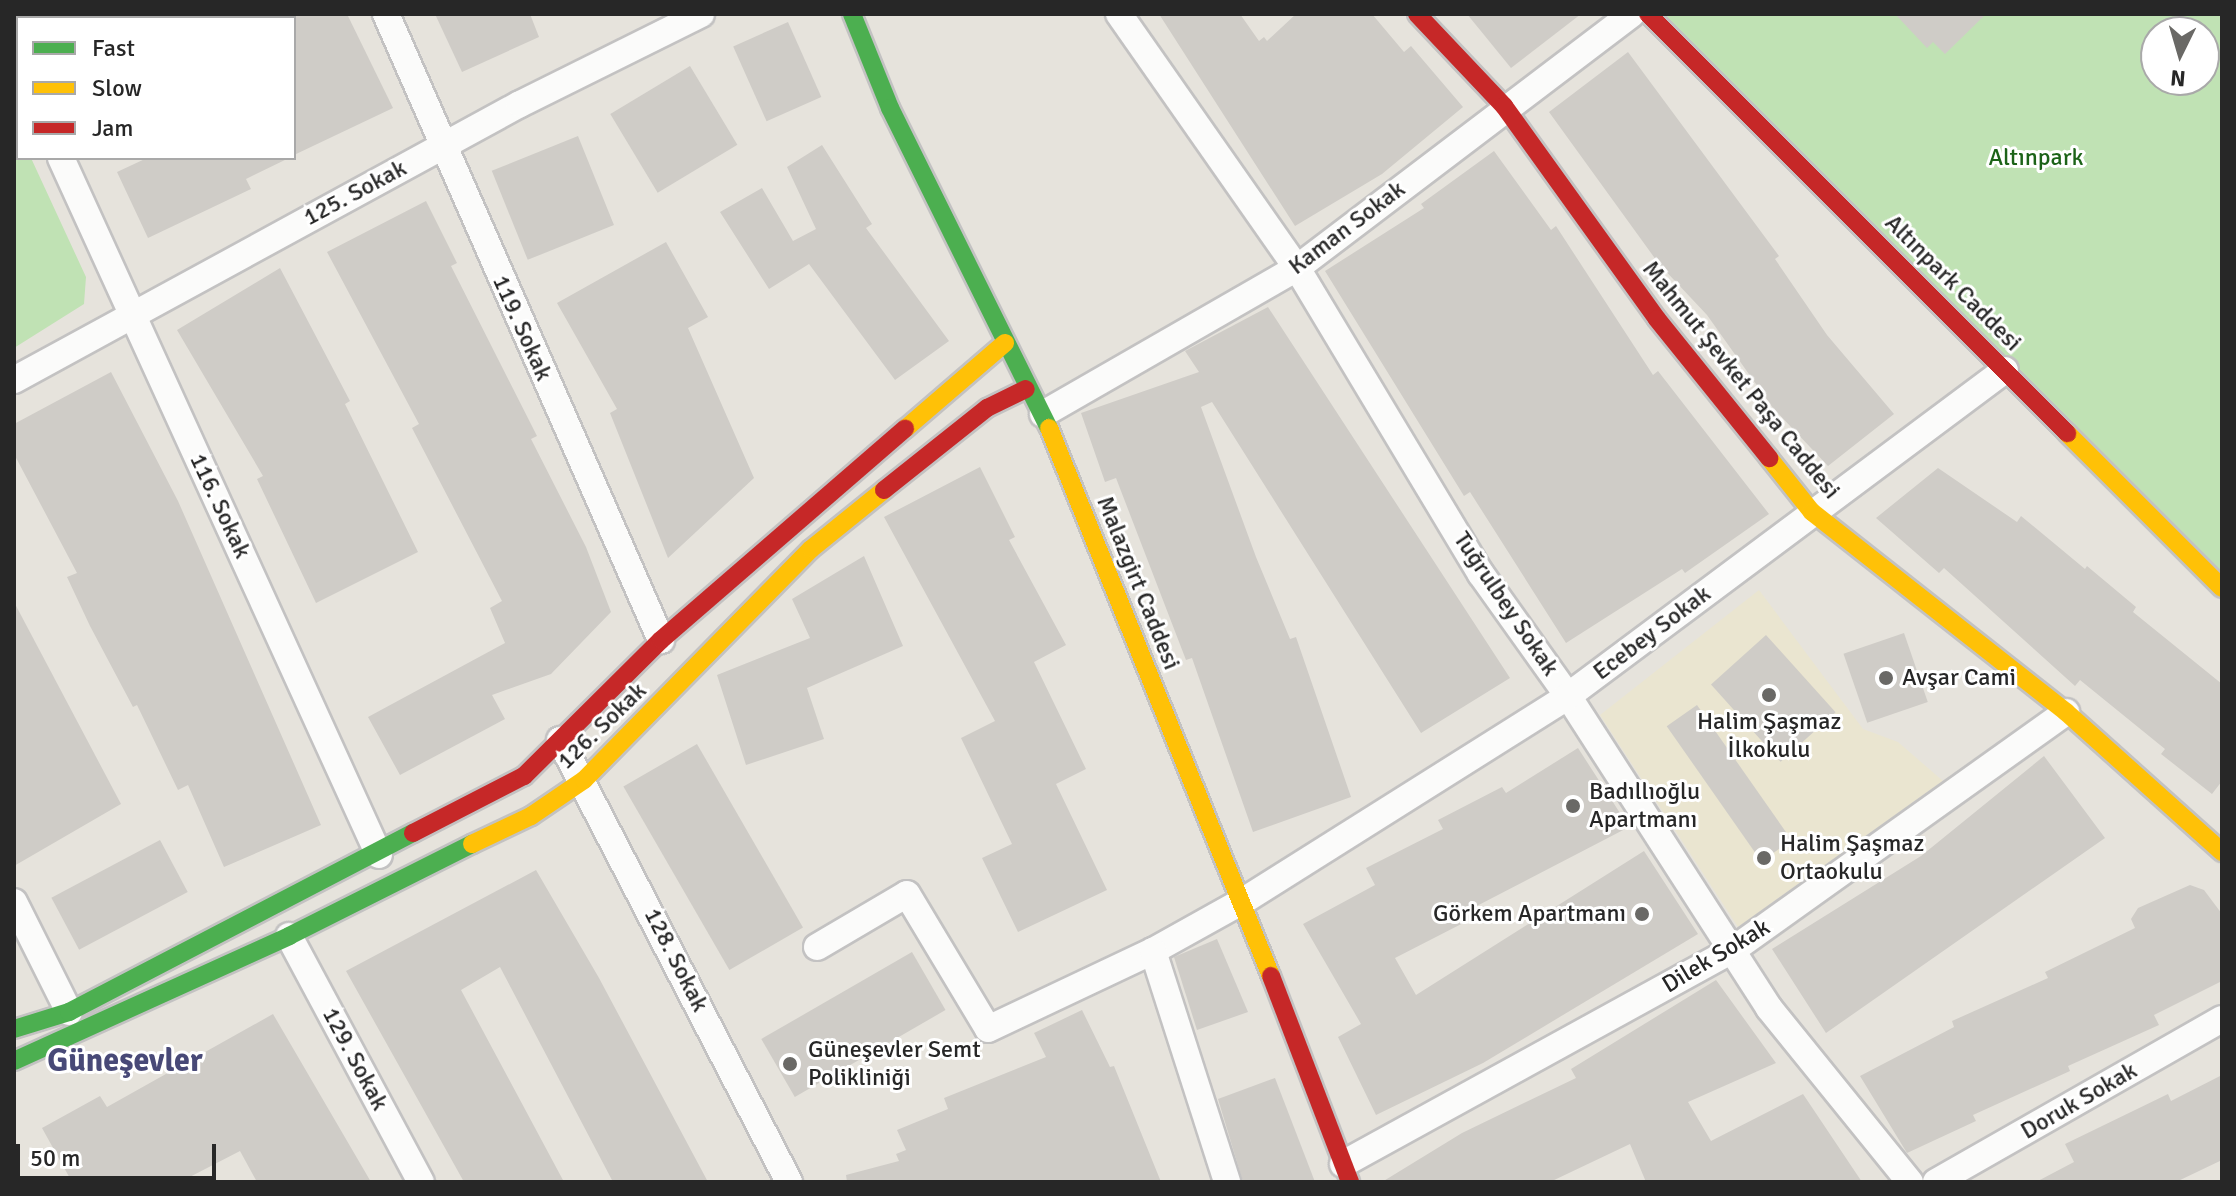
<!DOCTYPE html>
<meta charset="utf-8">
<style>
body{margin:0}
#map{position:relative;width:2236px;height:1196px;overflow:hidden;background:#e6e3dc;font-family:Signika,sans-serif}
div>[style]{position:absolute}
.education>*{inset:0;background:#eae5d0}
.green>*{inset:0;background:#c0e2b4}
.building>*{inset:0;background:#cfccc7;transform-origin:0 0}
.roads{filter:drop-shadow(2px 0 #c3c2c2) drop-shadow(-2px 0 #c3c2c2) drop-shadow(0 2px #c3c2c2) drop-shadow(0 -2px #c3c2c2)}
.street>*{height:26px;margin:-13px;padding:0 13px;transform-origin:13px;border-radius:13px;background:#fbfbfa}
.fast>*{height:18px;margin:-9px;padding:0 9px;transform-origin:9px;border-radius:9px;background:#4caf50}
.slow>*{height:18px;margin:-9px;padding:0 9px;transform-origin:9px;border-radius:9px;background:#ffc107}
.jam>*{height:18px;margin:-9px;padding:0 9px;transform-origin:9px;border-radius:9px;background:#c62828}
.dots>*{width:22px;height:22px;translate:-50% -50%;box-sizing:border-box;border:4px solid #fff;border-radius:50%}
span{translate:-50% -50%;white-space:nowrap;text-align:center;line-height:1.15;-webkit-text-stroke:6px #fff;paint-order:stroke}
.park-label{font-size:24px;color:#1c6318}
.street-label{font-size:24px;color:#272727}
.poi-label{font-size:24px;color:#272727}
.left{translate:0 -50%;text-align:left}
.right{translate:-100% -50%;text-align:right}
.district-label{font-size:32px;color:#484977;font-weight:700}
.frame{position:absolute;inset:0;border:16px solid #272727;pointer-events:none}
.legend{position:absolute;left:16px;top:16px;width:280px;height:144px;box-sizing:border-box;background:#fff;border:2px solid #a9a9a9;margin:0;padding:10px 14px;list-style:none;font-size:24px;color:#272727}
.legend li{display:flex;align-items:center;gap:16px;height:40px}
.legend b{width:40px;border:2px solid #a9a9a9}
.north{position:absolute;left:2140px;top:16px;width:80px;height:80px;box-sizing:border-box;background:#fff;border:2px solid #a9a9a9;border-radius:50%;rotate:185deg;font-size:22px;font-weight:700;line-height:32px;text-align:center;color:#272727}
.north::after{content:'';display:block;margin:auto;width:28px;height:36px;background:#6a6966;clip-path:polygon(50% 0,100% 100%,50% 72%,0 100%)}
.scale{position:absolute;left:16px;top:1144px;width:200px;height:36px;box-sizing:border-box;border:4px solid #272727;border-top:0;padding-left:10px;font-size:24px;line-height:28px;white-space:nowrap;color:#272727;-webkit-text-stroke:6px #fff;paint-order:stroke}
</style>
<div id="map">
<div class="education">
<i style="clip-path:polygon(1759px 590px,1863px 729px,1898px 742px,1943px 781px,1738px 927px,1600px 715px)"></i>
</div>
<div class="green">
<i style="clip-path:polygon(evenodd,1648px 14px,2222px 14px,2222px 588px,1648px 14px,2156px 32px,2204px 32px,2204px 80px,2156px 80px,2156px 32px)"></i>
<i style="clip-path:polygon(14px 122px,18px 158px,31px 158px,86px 277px,84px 304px,14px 348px)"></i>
</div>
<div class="building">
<i style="clip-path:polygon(294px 14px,347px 14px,393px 108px,294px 155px)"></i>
<i style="clip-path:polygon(435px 14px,530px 14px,539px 37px,462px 72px)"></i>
<i style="clip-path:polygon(1159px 14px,1240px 14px,1259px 41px,1264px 37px,1267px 41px,1296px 14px,1372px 14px,1404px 52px,1411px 46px,1463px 107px,1382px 174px,1295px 226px)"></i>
<i style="clip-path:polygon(1467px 14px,1581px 14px,1511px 68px)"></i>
<i style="clip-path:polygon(1895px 14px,1986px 14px,1945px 54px,1933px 42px,1927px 48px)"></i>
<i style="left:788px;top:22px;width:82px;height:60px;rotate:66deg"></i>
<i style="clip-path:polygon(1628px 52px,1779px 256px,1775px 259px,1827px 335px,1894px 414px,1828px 466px,1773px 408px,1707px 315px,1659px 264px,1549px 112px)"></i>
<i style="left:690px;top:66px;width:92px;height:93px;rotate:59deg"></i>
<i style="left:578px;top:136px;width:96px;height:93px;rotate:68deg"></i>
<i style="clip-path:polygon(822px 145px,872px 224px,866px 228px,949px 341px,895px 380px,809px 264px,769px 289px,720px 212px,762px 188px,793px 241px,816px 229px,787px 167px)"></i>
<i style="clip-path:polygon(1494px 151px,1551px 230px,1556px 226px,1653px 375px,1658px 371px,1769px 514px,1685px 573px,1682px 569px,1566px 643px,1470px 492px,1464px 496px,1325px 271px,1424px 208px,1421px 204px)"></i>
<i style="clip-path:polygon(147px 158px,289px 158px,246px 179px,251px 189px,148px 238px,117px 172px)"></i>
<i style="clip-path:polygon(426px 201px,457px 263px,451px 266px,537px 436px,531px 439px,586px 547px,611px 612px,551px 674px,492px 695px,505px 719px,400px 775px,368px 717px,505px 643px,490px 608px,502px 601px,412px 428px,419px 424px,327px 252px)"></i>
<i style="clip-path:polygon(666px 242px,708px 317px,688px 328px,754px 478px,668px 558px,610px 413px,617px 409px,557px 303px)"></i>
<i style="clip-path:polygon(280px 268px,350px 401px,345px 404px,418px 552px,316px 603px,257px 479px,263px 476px,177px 330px)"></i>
<i style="clip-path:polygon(1268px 307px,1510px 678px,1421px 733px,1212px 402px,1201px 407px,1256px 557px,1290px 639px,1296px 637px,1351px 797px,1253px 832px,1192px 658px,1186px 660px,1116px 478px,1105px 482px,1081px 413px,1199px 372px,1185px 351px)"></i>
<i style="clip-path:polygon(111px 372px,178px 501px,321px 825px,224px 867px,188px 785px,178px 790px,137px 705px,133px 707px,90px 626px,67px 577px,77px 573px,14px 454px,14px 424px)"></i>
<i style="clip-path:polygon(980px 467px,1015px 537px,1009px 540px,1066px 645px,1034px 662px,1086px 769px,1056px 784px,1107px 890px,1018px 932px,982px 858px,1012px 844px,961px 738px,995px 721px,884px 517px)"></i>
<i style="clip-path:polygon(1938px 468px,2017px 522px,2021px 516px,2085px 569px,2087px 566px,2136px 607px,2133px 612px,2222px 684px,2222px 781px,2212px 794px,2161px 754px,2165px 749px,2080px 680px,2075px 686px,1944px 568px,1939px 573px,1876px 518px)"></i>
<i style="clip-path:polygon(864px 556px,903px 646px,807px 688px,824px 739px,746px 765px,717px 675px,810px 638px,792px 599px)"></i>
<i style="clip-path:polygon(14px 602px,121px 804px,14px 866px)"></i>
<i style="left:1904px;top:633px;width:73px;height:64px;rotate:71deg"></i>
<i style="left:1766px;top:635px;width:104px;height:74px;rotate:48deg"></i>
<i style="left:1697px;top:705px;width:165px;height:37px;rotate:55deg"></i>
<i style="left:697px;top:744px;width:212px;height:85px;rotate:60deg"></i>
<i style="clip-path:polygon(1578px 748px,1629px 827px,1469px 910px,1473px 918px,1395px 958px,1416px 995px,1644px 851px,1698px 934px,1483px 1063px,1376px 1115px,1338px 1037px,1361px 1024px,1303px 924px,1375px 885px,1366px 868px,1443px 829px,1438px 820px,1502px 787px,1506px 793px)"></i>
<i style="clip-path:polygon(2044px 756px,2105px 838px,1826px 1033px,1772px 949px,1921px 856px)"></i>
<i style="left:160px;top:840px;width:59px;height:123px;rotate:62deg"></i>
<i style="clip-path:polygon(536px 870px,599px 978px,708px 1182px,613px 1182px,500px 967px,461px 990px,564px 1182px,464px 1182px,346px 971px)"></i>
<i style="clip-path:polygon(2190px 885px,2204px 890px,2222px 914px,2222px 981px,2154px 1015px,2159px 1025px,2068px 1066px,2070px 1071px,1973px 1115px,1976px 1121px,1907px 1153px,1860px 1076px,1954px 1027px,1952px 1021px,2048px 978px,2045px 972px,2135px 928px,2131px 919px,2138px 908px)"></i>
<i style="clip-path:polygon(1217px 939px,1248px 1012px,1197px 1030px,1174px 957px)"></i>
<i style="left:912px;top:952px;width:67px;height:174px;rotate:60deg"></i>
<i style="clip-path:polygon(1716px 980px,1776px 1063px,1688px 1102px,1711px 1141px,1803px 1094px,1862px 1182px,1646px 1182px,1630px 1144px,1550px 1182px,1382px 1182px,1462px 1133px,1576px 1078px,1571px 1069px)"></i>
<i style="clip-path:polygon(1082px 1010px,1110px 1067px,1114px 1066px,1161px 1182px,847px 1182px,846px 1175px,899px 1161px,896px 1154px,906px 1150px,897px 1130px,948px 1109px,944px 1098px,1046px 1057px,1034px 1033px)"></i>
<i style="clip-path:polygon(273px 1014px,371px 1182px,257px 1182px,240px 1151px,180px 1182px,72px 1182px,42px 1128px,100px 1096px,107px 1107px)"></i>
<i style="clip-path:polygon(2222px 1075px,2222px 1160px,2176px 1182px,2036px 1182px,2074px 1162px,2065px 1144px,2168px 1094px,2171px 1101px)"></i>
<i style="clip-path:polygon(1275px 1078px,1315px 1182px,1243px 1182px,1218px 1099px)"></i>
</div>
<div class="roads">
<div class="street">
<i style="left:386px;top:14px;width:684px;rotate:66.28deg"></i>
<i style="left:1119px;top:14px;width:310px;rotate:55deg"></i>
<i style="left:1297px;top:268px;width:357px;rotate:59deg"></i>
<i style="left:1481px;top:574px;width:150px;rotate:54.5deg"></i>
<i style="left:1568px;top:696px;width:371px;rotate:57.2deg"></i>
<i style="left:1769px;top:1008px;width:224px;rotate:51deg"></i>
<i style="left:14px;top:56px;width:9px;rotate:63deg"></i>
<i style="left:61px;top:158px;width:766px;rotate:65.48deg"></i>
<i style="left:14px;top:380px;width:576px;rotate:-28.61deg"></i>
<i style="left:520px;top:104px;width:202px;rotate:-26.4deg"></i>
<i style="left:1043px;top:414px;width:293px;rotate:-29.9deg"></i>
<i style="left:1297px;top:268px;width:420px;rotate:-37.2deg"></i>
<i style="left:560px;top:740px;width:498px;rotate:62.6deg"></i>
<i style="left:14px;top:902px;width:123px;rotate:63.4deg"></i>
<i style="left:289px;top:936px;width:279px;rotate:61.8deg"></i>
<i style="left:817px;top:947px;width:104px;rotate:-30.5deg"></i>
<i style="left:907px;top:894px;width:157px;rotate:59deg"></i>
<i style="left:988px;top:1029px;width:183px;rotate:-25.3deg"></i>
<i style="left:1153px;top:951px;width:103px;rotate:-29.1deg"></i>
<i style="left:1243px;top:901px;width:384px;rotate:-32.2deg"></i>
<i style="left:1568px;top:696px;width:545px;rotate:-36.72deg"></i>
<i style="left:1153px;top:951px;width:243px;rotate:72.2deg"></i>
<i style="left:1343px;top:1164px;width:446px;rotate:-28.8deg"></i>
<i style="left:1734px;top:949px;width:408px;rotate:-35.5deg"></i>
<i style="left:1936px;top:1182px;width:329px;rotate:-29.7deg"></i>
</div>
<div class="fast">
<i style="left:852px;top:14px;width:101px;rotate:68deg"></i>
<i style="left:890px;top:108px;width:357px;rotate:63.6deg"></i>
<i style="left:14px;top:1029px;width:58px;rotate:-17.2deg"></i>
<i style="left:69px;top:1012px;width:388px;rotate:-27.5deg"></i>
<i style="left:14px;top:1061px;width:302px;rotate:-24.4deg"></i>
<i style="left:289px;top:936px;width:205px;rotate:-26.7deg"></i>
</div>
<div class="slow">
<i style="left:1049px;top:428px;width:591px;rotate:67.95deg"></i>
<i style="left:905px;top:429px;width:132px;rotate:-40.7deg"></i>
<i style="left:2067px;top:433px;width:219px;rotate:45deg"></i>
<i style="left:1769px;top:458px;width:69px;rotate:51.5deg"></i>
<i style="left:1812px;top:512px;width:323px;rotate:38.2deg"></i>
<i style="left:2066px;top:712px;width:210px;rotate:41.9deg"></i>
<i style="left:472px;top:844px;width:65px;rotate:-25.4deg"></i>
<i style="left:531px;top:816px;width:64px;rotate:-34.2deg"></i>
<i style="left:584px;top:780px;width:324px;rotate:-45.5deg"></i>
<i style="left:811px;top:549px;width:94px;rotate:-38.9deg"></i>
</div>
<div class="jam">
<i style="left:1417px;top:14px;width:127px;rotate:46.6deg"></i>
<i style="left:1504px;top:106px;width:262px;rotate:54.3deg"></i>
<i style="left:1657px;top:319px;width:179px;rotate:51.1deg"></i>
<i style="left:1648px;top:14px;width:593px;rotate:45deg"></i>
<i style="left:884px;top:490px;width:132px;rotate:-38.5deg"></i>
<i style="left:987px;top:408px;width:43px;rotate:-26deg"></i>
<i style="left:413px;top:833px;width:125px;rotate:-27.2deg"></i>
<i style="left:524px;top:776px;width:193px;rotate:-44.8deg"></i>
<i style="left:661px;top:640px;width:323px;rotate:-40.9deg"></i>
<i style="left:1271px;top:976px;width:221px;rotate:69deg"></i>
</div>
</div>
<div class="dots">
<i style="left:1886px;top:678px;background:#6a6966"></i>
<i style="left:1769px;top:695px;background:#6a6966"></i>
<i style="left:1573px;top:806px;background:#6a6966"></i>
<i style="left:1764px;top:858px;background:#6a6966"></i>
<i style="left:1642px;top:914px;background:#6a6966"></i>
<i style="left:790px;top:1064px;background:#6a6966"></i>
</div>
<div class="park-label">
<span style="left:2036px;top:158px">Altınpark</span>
</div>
<div class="street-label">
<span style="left:355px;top:193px;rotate:-28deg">125. Sokak</span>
<span style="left:1347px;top:228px;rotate:-37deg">Kaman Sokak</span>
<span style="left:1953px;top:283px;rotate:45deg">Altınpark Caddesi</span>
<span style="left:522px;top:328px;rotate:66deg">119. Sokak</span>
<span style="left:1741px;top:380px;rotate:51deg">Mahmut Şevket Paşa Caddesi</span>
<span style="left:220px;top:506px;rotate:65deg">116. Sokak</span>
<span style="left:1138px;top:583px;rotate:68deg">Malazgirt Caddesi</span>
<span style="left:1506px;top:604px;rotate:56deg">Tuğrulbey Sokak</span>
<span style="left:1652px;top:633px;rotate:-37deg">Ecebey Sokak</span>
<span style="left:602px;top:726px;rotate:-44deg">126. Sokak</span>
<span style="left:1716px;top:956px;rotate:-31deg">Dilek Sokak</span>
<span style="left:676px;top:960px;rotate:63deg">128. Sokak</span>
<span style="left:355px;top:1059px;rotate:62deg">129. Sokak</span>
<span style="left:2079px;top:1101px;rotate:-30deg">Doruk Sokak</span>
</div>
<div class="poi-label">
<span class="left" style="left:1902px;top:678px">Avşar Cami</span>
<span style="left:1769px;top:736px">Halim Şaşmaz<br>İlkokulu</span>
<span class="left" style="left:1589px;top:806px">Badıllıoğlu<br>Apartmanı</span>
<span class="left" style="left:1780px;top:858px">Halim Şaşmaz<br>Ortaokulu</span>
<span class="right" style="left:1626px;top:914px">Görkem Apartmanı</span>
<span class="left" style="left:808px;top:1064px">Güneşevler Semt<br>Polikliniği</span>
</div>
<div class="district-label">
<span style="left:125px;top:1061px">Güneşevler</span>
</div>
<div class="frame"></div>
<ul class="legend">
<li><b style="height:10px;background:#4caf50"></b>Fast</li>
<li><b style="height:10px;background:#ffc107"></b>Slow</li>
<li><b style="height:10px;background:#c62828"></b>Jam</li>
</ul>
<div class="north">N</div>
<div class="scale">50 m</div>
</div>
